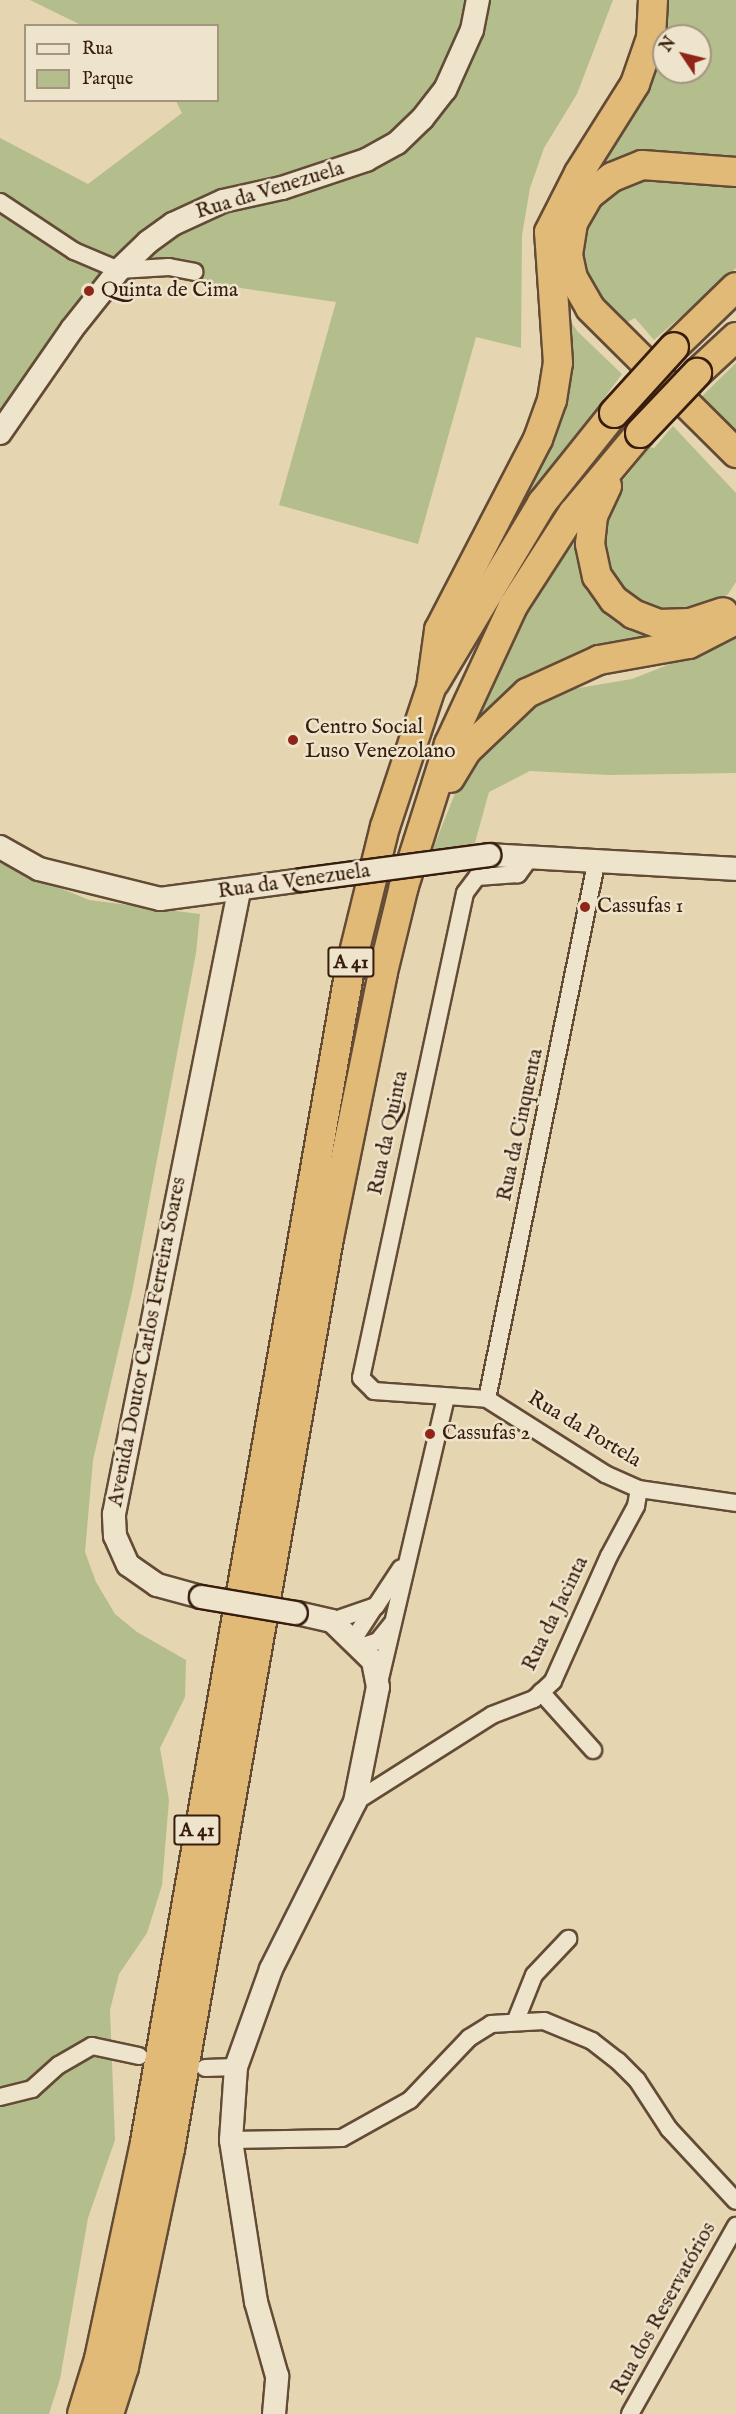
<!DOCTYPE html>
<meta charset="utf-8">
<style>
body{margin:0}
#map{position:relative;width:736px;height:2414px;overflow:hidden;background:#e5d5b0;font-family:"IM FELL English",serif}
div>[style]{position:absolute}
.green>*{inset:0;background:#b4bd8c}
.roads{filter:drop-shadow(2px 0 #634b36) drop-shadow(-2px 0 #634b36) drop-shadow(0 2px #634b36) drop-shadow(0 -2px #634b36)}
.street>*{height:16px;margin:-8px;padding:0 8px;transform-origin:8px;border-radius:8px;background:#eee4cc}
.secondary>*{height:22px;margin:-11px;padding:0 11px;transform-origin:11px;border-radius:11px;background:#eee4cc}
.highway>*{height:28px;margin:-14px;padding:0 14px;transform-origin:14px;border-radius:14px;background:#e2ba78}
.bridges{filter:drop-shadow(2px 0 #381d0e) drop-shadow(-2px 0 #381d0e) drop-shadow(0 2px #381d0e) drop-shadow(0 -2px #381d0e)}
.secondary-bridge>*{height:22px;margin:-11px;padding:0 11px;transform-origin:11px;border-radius:11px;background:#eee4cc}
.highway-bridge>*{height:28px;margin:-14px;padding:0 14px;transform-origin:14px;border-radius:14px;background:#e2ba78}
.dots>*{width:16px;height:16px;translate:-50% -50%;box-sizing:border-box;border:3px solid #eee4cc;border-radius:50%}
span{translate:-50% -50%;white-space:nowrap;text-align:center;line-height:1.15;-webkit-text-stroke:5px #eee4cc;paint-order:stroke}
.shield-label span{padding:2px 4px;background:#eee4cc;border:2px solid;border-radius:4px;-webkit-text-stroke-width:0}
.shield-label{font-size:20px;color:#381d0e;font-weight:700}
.street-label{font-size:21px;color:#381d0e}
.poi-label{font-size:21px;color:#381d0e}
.left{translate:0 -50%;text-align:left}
.legend{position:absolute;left:24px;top:24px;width:195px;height:78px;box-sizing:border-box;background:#eee4cc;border:2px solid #a59480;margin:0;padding:8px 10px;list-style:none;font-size:18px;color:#381d0e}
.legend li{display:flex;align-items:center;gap:12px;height:30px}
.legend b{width:30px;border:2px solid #a59480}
.north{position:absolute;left:652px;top:24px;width:60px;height:60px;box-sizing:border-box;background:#eee4cc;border:2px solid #a59480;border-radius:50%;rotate:305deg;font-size:16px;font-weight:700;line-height:24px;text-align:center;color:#381d0e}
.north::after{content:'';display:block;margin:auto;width:21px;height:27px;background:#8f2418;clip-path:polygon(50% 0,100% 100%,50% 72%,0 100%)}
</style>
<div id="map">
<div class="green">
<i style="clip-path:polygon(30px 0,613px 0,577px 94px,544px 148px,530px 188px,522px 235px,521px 348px,476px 337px,418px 544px,279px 505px,336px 302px,213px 284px,148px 256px,106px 298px,0 447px,0 138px,88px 184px,182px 113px,176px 101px,218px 100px,218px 26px,81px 25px)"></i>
<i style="clip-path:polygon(evenodd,662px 0,736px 0,736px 163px,594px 177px,662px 0,664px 36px,700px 36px,700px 72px,664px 72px,664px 36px)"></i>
<i style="clip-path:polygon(630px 178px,736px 182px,736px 268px,654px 340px,635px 318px,618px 327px,586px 287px,579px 236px,584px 217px)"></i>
<i style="clip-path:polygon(564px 312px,578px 332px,622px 374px,507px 530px)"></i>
<i style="clip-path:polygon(736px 363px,736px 442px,698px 400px)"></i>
<i style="clip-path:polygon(673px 426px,736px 493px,736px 582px,728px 594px,699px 612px,646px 611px,613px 586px,598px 539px,608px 499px,650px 447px,654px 448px)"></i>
<i style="clip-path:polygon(582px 523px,580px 551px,669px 633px,594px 657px,462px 744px,535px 597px)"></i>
<i style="clip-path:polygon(736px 632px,736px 773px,609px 775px,530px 771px,489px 792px,474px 846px,432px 851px,462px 776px,519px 712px,567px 690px,632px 679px,726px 642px)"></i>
<i style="clip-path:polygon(0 863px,89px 900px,200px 914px,196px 953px,132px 1292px,93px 1460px,85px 1552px,96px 1582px,115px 1614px,137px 1632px,186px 1660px,185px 1697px,160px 1748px,169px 1800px,162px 1885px,147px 1933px,119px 1974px,110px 2010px,115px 2140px,88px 2218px,60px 2379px,49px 2414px,0 2414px)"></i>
</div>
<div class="roads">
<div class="street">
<i style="left:0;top:202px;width:89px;rotate:33.5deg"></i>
<i style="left:74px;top:251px;width:49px;rotate:22.9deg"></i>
<i style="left:119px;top:270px;width:50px;rotate:-3.4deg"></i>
<i style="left:169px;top:267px;width:26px;rotate:11deg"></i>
<i style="left:532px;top:855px;width:24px;rotate:126deg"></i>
<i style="left:518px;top:874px;width:41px;rotate:175.8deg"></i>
<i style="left:477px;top:877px;width:20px;rotate:127deg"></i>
<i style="left:465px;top:893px;width:496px;rotate:102.1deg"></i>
<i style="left:361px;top:1378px;width:18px;rotate:45deg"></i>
<i style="left:374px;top:1391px;width:113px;rotate:4deg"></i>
<i style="left:487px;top:1399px;width:140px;rotate:32.4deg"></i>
<i style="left:605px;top:1474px;width:37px;rotate:24deg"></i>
<i style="left:639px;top:1489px;width:98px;rotate:8.2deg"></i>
<i style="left:487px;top:1399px;width:551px;rotate:-78.49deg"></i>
<i style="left:332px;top:1621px;width:46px;rotate:-18.8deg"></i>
<i style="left:376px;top:1606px;width:45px;rotate:-56.7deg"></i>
<i style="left:353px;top:1640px;width:40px;rotate:-57.1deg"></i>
<i style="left:360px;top:1647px;width:19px;rotate:-18deg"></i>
<i style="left:378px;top:1641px;width:22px;rotate:-51deg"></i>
<i style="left:379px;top:1683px;width:293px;rotate:-76.8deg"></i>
<i style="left:541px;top:1692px;width:78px;rotate:48.1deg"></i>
<i style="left:355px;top:1802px;width:162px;rotate:-32.4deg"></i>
<i style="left:492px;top:1715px;width:45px;rotate:-20.9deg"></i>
<i style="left:534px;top:1699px;width:26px;rotate:-43deg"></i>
<i style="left:553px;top:1681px;width:137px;rotate:-65.9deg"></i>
<i style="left:609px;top:1556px;width:57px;rotate:-61.6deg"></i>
<i style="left:636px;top:1506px;width:17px;rotate:-80deg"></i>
<i style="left:516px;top:2020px;width:48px;rotate:-68.2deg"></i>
<i style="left:534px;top:1975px;width:50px;rotate:-46.6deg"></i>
<i style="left:205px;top:2068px;width:31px;rotate:-2deg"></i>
<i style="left:0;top:2097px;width:33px;rotate:-14deg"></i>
<i style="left:32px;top:2089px;width:36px;rotate:-42deg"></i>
<i style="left:59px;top:2065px;width:38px;rotate:-30deg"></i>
<i style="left:92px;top:2046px;width:48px;rotate:12deg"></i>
<i style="left:231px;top:2140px;width:111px;rotate:-1deg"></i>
<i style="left:342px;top:2138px;width:78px;rotate:-29.2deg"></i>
<i style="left:410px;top:2100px;width:86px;rotate:-46.4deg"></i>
<i style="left:469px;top:2038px;width:26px;rotate:-32deg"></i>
<i style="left:491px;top:2024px;width:53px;rotate:-3.2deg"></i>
<i style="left:544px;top:2021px;width:52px;rotate:22.6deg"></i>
<i style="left:592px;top:2041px;width:33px;rotate:38deg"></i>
<i style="left:618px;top:2061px;width:27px;rotate:45deg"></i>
<i style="left:637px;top:2080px;width:59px;rotate:56.9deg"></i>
<i style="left:669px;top:2129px;width:98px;rotate:47.1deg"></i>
<i style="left:630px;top:2414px;width:216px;rotate:-60.6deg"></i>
</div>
<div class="secondary">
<i style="left:0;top:433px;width:126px;rotate:-55.3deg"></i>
<i style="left:72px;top:329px;width:75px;rotate:-51.5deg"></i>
<i style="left:119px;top:270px;width:40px;rotate:-44deg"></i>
<i style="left:148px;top:242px;width:31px;rotate:-36deg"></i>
<i style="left:173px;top:224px;width:55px;rotate:-24.7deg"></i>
<i style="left:223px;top:201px;width:60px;rotate:-12.4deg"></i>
<i style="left:282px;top:188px;width:89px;rotate:-18.4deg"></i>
<i style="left:366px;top:160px;width:35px;rotate:-29deg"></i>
<i style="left:397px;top:143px;width:35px;rotate:-44deg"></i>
<i style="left:422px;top:119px;width:37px;rotate:-52deg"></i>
<i style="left:445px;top:90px;width:66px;rotate:-65.8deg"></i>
<i style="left:472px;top:30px;width:31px;rotate:-79deg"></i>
<i style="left:0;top:847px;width:45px;rotate:29.4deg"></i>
<i style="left:39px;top:869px;width:125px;rotate:13.9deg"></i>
<i style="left:160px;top:899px;width:143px;rotate:-7.6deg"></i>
<i style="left:489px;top:855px;width:247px;rotate:3.2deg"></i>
<i style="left:201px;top:1597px;width:46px;rotate:-164.7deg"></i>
<i style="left:157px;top:1585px;width:35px;rotate:-145deg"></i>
<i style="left:128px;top:1565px;width:32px;rotate:-114deg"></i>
<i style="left:115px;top:1536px;width:22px;rotate:-93deg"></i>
<i style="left:114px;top:1514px;width:635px;rotate:-78.65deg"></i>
<i style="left:274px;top:2414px;width:38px;rotate:-85deg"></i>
<i style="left:277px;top:2376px;width:77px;rotate:-105.8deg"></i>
<i style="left:256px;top:2302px;width:164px;rotate:-98.8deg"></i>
<i style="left:231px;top:2140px;width:73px;rotate:-86.1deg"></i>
<i style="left:236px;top:2067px;width:104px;rotate:-70.3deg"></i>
<i style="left:271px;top:1969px;width:187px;rotate:-63.3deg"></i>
<i style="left:355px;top:1802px;width:117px;rotate:-78.7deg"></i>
<i style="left:378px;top:1687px;width:26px;rotate:-101deg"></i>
<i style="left:373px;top:1661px;width:57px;rotate:-135.7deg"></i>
<i style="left:332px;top:1621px;width:37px;rotate:-167deg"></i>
</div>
<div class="highway">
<i style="left:736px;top:172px;width:94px;rotate:-175.7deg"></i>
<i style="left:642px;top:165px;width:32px;rotate:158deg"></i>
<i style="left:612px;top:177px;width:29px;rotate:142deg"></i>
<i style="left:589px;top:195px;width:32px;rotate:120deg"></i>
<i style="left:573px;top:223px;width:32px;rotate:99deg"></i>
<i style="left:568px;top:255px;width:24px;rotate:78deg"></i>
<i style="left:573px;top:278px;width:34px;rotate:60deg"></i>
<i style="left:590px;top:308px;width:206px;rotate:44.8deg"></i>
<i style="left:674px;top:347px;width:86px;rotate:-44.1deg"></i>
<i style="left:697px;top:373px;width:53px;rotate:-42.7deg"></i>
<i style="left:607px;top:486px;width:33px;rotate:115deg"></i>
<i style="left:593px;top:516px;width:28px;rotate:96deg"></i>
<i style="left:590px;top:544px;width:33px;rotate:78deg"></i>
<i style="left:597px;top:576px;width:29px;rotate:55deg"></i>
<i style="left:614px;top:600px;width:24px;rotate:36deg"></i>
<i style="left:633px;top:614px;width:28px;rotate:21deg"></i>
<i style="left:659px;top:624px;width:31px;rotate:-2deg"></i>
<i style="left:690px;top:623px;width:35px;rotate:-18deg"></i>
<i style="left:435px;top:682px;width:209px;rotate:-59.1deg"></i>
<i style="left:542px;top:503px;width:115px;rotate:-51.3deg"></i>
<i style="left:450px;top:778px;width:31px;rotate:-59deg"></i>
<i style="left:466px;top:751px;width:84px;rotate:-43.6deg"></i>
<i style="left:527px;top:693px;width:79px;rotate:-24.6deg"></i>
<i style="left:599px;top:660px;width:91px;rotate:-10.1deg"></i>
<i style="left:689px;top:644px;width:53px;rotate:-27.1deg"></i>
<i style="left:82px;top:2414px;width:58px;rotate:-72.8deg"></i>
<i style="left:99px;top:2359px;width:222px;rotate:-78deg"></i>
<i style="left:145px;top:2142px;width:1191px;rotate:-80.09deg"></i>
<i style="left:350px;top:969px;width:146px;rotate:-76.2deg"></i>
<i style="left:385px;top:827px;width:146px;rotate:-71.7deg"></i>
<i style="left:431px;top:688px;width:59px;rotate:-82.1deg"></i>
<i style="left:439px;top:630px;width:215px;rotate:-62.6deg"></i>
<i style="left:538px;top:439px;width:41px;rotate:-70.3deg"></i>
<i style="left:552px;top:400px;width:37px;rotate:-81deg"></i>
<i style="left:558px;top:363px;width:131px;rotate:-93.9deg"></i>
<i style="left:549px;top:232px;width:66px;rotate:-63deg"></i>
<i style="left:579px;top:173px;width:105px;rotate:-57.8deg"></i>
<i style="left:635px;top:84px;width:49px;rotate:-70.8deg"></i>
<i style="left:651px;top:38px;width:38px;rotate:-87deg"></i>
<i style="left:109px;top:2414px;width:49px;rotate:-72.3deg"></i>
<i style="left:124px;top:2367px;width:223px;rotate:-78.1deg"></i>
<i style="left:170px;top:2149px;width:925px;rotate:-80.1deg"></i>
<i style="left:329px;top:1238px;width:271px;rotate:-78.5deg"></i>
<i style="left:383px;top:972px;width:89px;rotate:-76.3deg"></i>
<i style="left:404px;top:886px;width:149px;rotate:-72.4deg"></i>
<i style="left:449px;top:744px;width:152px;rotate:-65.1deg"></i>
<i style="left:513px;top:606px;width:111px;rotate:-57.2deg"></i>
<i style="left:573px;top:513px;width:104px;rotate:-50.1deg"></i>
</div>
</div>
<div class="bridges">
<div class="secondary-bridge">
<i style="left:302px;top:880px;width:189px;rotate:-7.6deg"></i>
<i style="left:201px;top:1597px;width:96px;rotate:9.6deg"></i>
</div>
<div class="highway-bridge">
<i style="left:614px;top:413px;width:89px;rotate:-47.7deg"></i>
<i style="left:640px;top:433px;width:83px;rotate:-46.5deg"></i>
</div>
</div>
<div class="dots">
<i style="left:89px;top:291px;background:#8f2418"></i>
<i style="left:293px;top:740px;background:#8f2418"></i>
<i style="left:585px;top:907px;background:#8f2418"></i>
<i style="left:430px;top:1434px;background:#8f2418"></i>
</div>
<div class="shield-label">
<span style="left:351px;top:962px">A 41</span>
<span style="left:197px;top:1830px">A 41</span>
</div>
<div class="street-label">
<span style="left:270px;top:191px;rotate:-17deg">Rua da Venezuela</span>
<span style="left:294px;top:882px;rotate:-8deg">Rua da Venezuela</span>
<span style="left:521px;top:1125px;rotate:-78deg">Rua da Cinquenta</span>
<span style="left:389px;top:1133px;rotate:-78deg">Rua da Quinta</span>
<span style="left:148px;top:1342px;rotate:-79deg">Avenida Doutor Carlos Ferreira Soares</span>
<span style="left:584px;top:1430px;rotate:31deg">Rua da Portela</span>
<span style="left:556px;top:1614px;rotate:-64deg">Rua da Jacinta</span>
<span style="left:664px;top:2309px;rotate:-61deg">Rua dos Reservatórios</span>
</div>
<div class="poi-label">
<span class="left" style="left:101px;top:291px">Quinta de Cima</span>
<span class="left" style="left:305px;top:740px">Centro Social<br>Luso Venezolano</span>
<span class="left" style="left:597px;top:907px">Cassufas 1</span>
<span class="left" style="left:442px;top:1434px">Cassufas 2</span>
</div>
<ul class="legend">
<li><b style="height:8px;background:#eee4cc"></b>Rua</li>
<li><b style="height:16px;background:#b4bd8c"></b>Parque</li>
</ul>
<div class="north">N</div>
</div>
